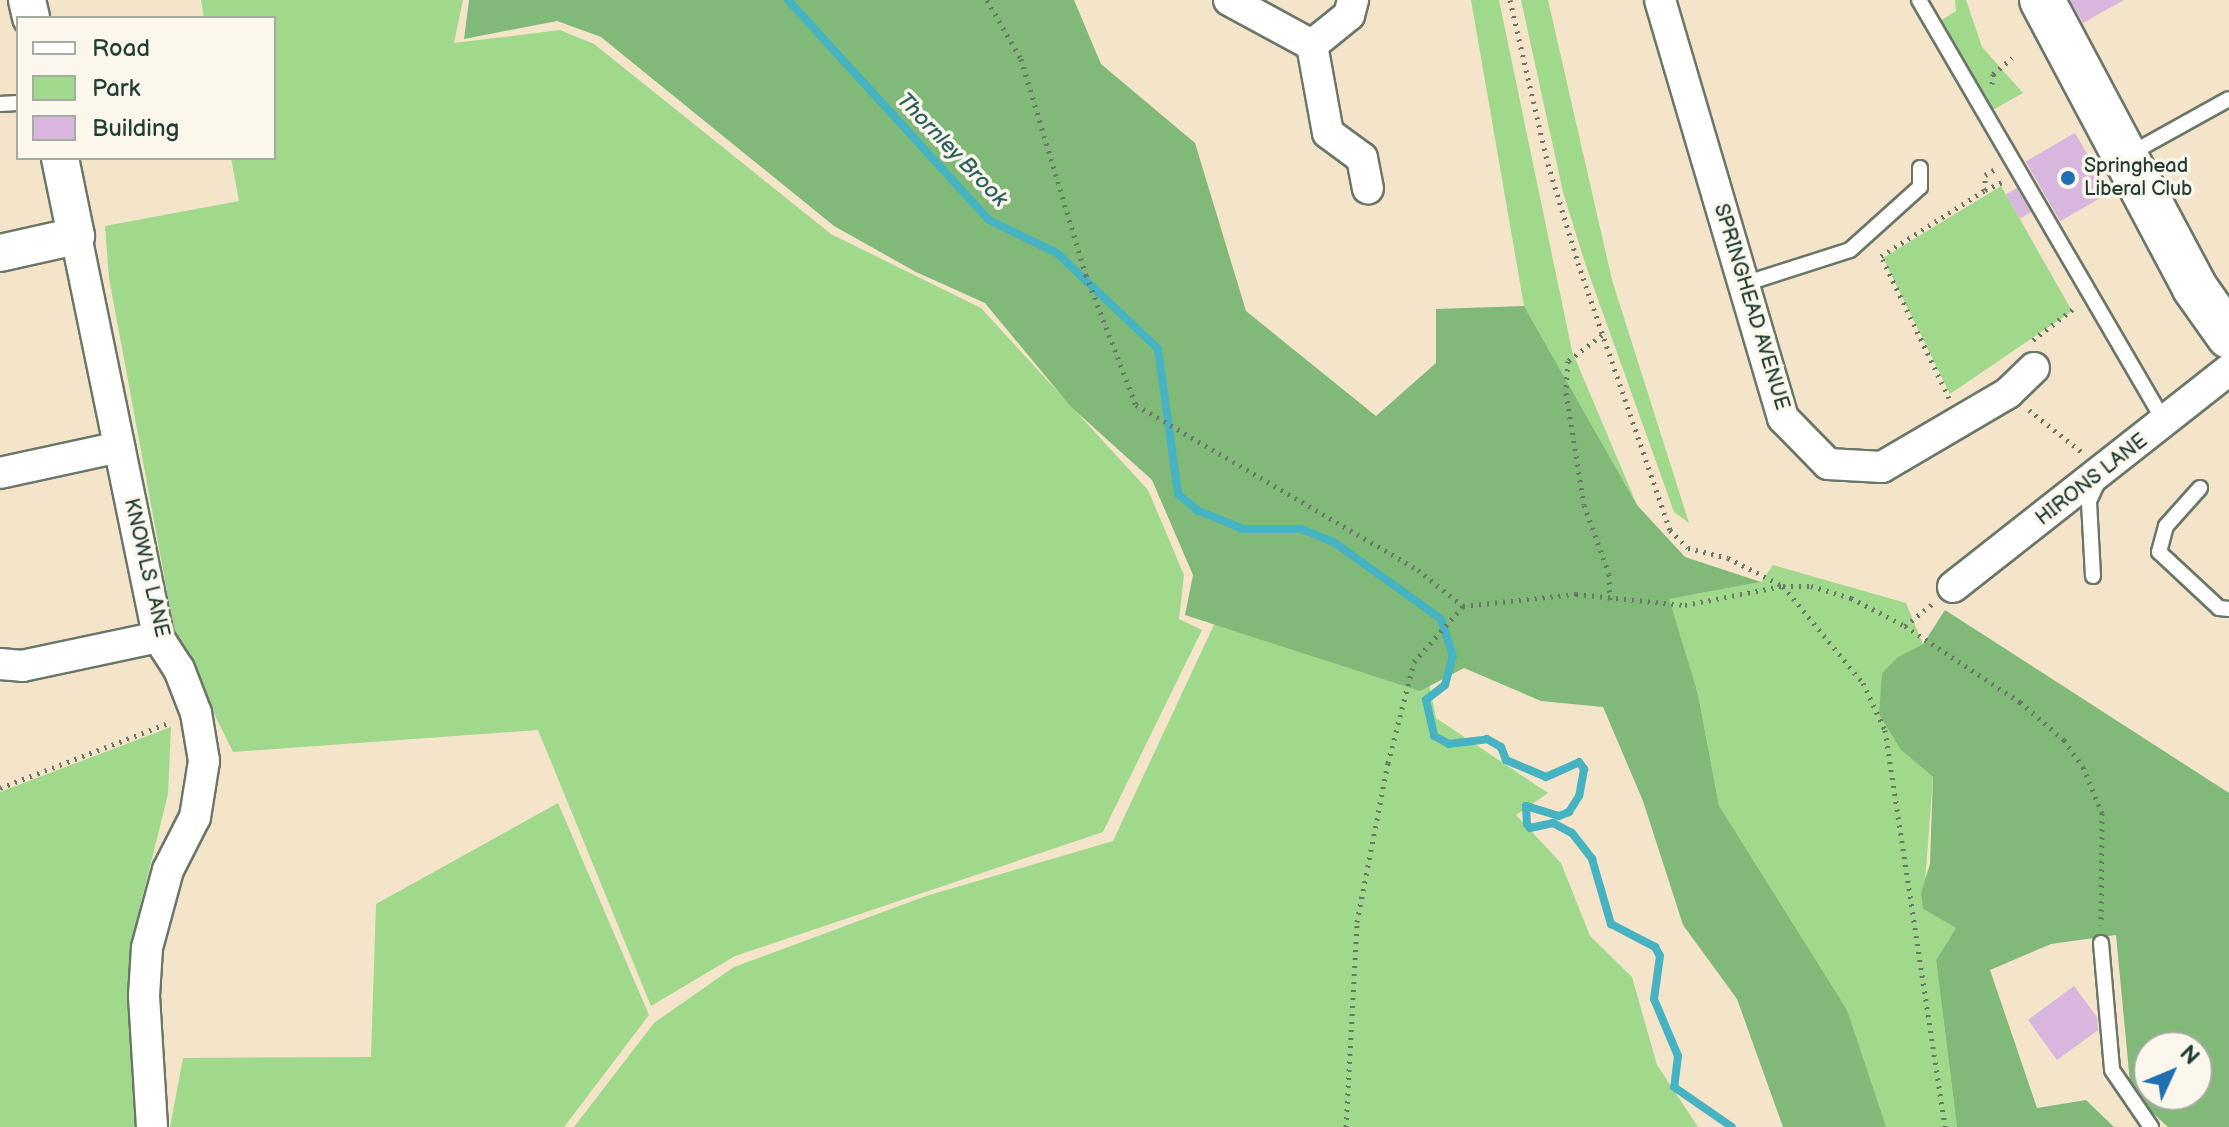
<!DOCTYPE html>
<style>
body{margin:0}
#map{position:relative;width:2229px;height:1127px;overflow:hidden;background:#f4e4ca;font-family:"Balsamiq Sans",sans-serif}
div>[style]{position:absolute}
.green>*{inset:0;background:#a0d98c}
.forest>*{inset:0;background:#80b978}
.stream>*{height:8px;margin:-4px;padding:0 4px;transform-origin:4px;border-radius:4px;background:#46b3c2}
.building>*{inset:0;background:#d9b6dd;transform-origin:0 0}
.path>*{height:5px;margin-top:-2.5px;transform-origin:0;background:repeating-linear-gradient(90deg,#6a7768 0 2px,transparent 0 8px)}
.roads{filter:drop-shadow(2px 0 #6a7768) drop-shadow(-2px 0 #6a7768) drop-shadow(0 2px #6a7768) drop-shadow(0 -2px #6a7768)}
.service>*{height:14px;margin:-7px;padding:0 7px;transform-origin:7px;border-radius:7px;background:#fff}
.minor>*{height:30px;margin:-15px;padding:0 15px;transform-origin:15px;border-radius:15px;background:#fff}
.tertiary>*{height:36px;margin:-18px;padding:0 18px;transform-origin:18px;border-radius:18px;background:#fff}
.primary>*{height:44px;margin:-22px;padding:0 22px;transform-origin:22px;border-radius:22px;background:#fff}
.dots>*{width:22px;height:22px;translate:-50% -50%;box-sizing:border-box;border:4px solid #fbf7ec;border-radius:50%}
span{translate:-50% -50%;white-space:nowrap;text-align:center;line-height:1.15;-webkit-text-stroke:7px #fbf7ec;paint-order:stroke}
.poi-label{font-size:20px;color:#1f3d34}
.left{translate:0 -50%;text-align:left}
.street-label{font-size:20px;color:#1f3d34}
.water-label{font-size:22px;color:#2b605f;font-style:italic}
.legend{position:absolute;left:16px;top:16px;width:260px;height:144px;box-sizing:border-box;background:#fbf7ec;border:2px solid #a3ada2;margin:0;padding:10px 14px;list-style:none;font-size:24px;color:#1f3d34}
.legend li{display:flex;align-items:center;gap:16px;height:40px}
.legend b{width:40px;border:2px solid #a3ada2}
.north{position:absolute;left:2133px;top:1031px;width:80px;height:80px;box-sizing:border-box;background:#fbf7ec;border:2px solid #a3ada2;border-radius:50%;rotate:46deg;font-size:22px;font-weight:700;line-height:32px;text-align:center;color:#1f3d34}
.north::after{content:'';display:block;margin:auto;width:28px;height:36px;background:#1f6fb2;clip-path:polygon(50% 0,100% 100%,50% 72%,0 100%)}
</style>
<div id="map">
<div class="green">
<i style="clip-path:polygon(201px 0,463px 0,454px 43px,560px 30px,594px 44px,831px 234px,981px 308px,1148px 490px,1184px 575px,1179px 619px,1202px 630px,1103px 832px,735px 956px,651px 1006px,538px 730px,233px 752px,175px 634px,109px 278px,105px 226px,239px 201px,231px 158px,274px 158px,274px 18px,204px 18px)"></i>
<i style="clip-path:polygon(1471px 0,1499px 0,1572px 351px,1637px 505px,1524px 306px)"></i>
<i style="clip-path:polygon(1521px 0,1548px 0,1612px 280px,1689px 523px,1674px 512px,1585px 263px,1563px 192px)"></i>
<i style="clip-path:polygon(1955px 0,1966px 0,1982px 47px,2023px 93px,1991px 111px,1940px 21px,1956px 11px)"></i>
<i style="clip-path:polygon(2001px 186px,2072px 311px,1950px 394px,1883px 258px)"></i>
<i style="clip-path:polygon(1773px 565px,1906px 603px,1923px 644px,1899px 657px,1901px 750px,1933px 777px,1923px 909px,1956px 928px,1936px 960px,1957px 1127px,1886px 1127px,1881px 1120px,1847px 1010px,1761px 899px,1719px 806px,1698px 694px,1668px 599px,1761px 582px)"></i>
<i style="clip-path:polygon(1240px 569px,1420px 640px,1436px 718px,1548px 793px,1516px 815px,1561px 863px,1590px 936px,1632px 977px,1657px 1065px,1698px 1127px,574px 1127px,654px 1023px,734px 967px,926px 896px,1113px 841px)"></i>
<i style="clip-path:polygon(171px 727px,168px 794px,138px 915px,129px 981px,140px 1127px,0 1127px,0 792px)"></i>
<i style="clip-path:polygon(558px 803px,649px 1015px,564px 1127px,170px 1127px,183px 1058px,371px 1057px,376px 904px)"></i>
</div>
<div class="forest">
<i style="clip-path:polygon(469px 0,1074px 0,1101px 64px,1195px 143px,1246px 311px,1376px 416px,1436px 363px,1436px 309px,1524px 306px,1637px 505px,1685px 557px,1761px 582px,1669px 599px,1698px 694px,1719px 806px,1847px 1010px,1886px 1127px,1783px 1127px,1737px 999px,1683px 925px,1643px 801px,1603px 707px,1541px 701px,1464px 668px,1420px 691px,1185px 615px,1193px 575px,1152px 480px,1071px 407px,985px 303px,916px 272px,834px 226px,601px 37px,557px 21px,464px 39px)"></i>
<i style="clip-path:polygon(evenodd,1945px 610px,2229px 793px,2229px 1127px,2168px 1127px,2131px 1093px,2116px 935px,2051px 944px,1990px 970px,2037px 1108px,2086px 1100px,2114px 1127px,1957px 1127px,1936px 960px,1956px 928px,1923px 909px,1921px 893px,1930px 864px,1933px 777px,1901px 750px,1879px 714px,1882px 673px,1898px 657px,1923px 644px,1945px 610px,2149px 1047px,2197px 1047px,2197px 1095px,2149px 1095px,2149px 1047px)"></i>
</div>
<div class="stream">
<i style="left:788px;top:0;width:298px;rotate:47.6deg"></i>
<i style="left:989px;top:220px;width:76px;rotate:25.9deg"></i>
<i style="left:1057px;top:253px;width:139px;rotate:43.5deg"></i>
<i style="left:1158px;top:349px;width:146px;rotate:82.1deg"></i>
<i style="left:1178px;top:494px;width:25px;rotate:40deg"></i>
<i style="left:1197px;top:510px;width:50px;rotate:22.4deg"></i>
<i style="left:1243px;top:529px;width:58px"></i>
<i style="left:1301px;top:529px;width:37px;rotate:22deg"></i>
<i style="left:1335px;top:543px;width:130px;rotate:35.6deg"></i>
<i style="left:1441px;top:619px;width:38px;rotate:72deg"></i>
<i style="left:1453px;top:655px;width:31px;rotate:105deg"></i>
<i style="left:1445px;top:685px;width:24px;rotate:142deg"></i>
<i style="left:1426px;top:700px;width:37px;rotate:77deg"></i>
<i style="left:1434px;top:736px;width:17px;rotate:28deg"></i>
<i style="left:1449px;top:744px;width:38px;rotate:-7deg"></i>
<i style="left:1487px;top:739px;width:16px;rotate:30deg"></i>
<i style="left:1501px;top:747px;width:14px;rotate:69deg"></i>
<i style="left:1506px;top:760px;width:43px;rotate:23deg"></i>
<i style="left:1546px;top:777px;width:36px;rotate:-24deg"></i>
<i style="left:1579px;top:762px;width:9px;rotate:54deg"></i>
<i style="left:1584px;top:769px;width:27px;rotate:100deg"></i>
<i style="left:1579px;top:796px;width:19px;rotate:122deg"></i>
<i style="left:1569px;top:812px;width:11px;rotate:158deg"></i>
<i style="left:1559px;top:816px;width:34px;rotate:-163deg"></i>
<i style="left:1526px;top:806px;width:18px;rotate:87deg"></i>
<i style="left:1527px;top:824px;width:5px;rotate:53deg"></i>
<i style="left:1530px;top:828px;width:24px;rotate:-12deg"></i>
<i style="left:1553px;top:823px;width:21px;rotate:28deg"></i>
<i style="left:1572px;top:833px;width:33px;rotate:52deg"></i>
<i style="left:1592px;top:859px;width:68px;rotate:73.7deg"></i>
<i style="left:1611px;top:924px;width:50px;rotate:27.6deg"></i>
<i style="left:1655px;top:947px;width:10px;rotate:61deg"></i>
<i style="left:1660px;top:956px;width:43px;rotate:97.9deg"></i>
<i style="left:1654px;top:999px;width:62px;rotate:67.2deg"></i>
<i style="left:1678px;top:1056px;width:31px;rotate:97deg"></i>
<i style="left:1674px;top:1087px;width:70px;rotate:34.6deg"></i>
</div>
<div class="building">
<i style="clip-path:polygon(2070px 0,2124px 0,2083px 23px)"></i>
<i style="left:2075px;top:133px;width:69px;height:57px;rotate:60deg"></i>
<i style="left:2017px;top:188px;width:28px;height:13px;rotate:60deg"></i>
<i style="clip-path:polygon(2074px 986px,2097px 1017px,2098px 1030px,2057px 1060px,2028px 1020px)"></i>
</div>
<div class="path">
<i style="left:987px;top:0;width:68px;rotate:60deg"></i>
<i style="left:1021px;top:59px;width:226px;rotate:73.3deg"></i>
<i style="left:1086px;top:275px;width:139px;rotate:69deg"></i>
<i style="left:1136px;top:405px;width:327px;rotate:30.3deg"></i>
<i style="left:1418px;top:570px;width:58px;rotate:38.7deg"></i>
<i style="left:1463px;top:606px;width:114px;rotate:-6.1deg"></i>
<i style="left:1576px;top:594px;width:110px;rotate:5.8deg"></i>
<i style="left:1685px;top:605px;width:100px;rotate:-11deg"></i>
<i style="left:1783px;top:586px;width:28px"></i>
<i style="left:1811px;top:586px;width:42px;rotate:16.7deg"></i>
<i style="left:1851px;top:598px;width:61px;rotate:27.4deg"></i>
<i style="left:1905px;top:626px;width:36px;rotate:-39deg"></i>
<i style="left:1510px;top:0;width:168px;rotate:77deg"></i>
<i style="left:1548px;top:164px;width:103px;rotate:73.1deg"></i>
<i style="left:1578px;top:263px;width:282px;rotate:71deg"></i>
<i style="left:1670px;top:530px;width:25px;rotate:45deg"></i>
<i style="left:1688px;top:548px;width:41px;rotate:14deg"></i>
<i style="left:1728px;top:558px;width:62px;rotate:27deg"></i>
<i style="left:1783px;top:586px;width:126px;rotate:50.5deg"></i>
<i style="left:1863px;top:683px;width:52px;rotate:64.9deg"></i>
<i style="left:1885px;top:730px;width:402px;rotate:81.4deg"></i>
<i style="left:1992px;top:84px;width:10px;rotate:-84deg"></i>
<i style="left:1993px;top:74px;width:25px;rotate:-40deg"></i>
<i style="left:1985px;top:190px;width:19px;rotate:-25deg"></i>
<i style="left:1602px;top:335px;width:43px;rotate:142.6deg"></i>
<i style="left:1568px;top:361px;width:32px;rotate:94deg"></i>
<i style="left:1566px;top:393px;width:113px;rotate:80.9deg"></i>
<i style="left:1584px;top:505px;width:73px;rotate:70.1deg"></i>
<i style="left:1609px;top:574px;width:26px;rotate:88deg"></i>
<i style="left:2033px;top:340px;width:51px;rotate:-37.8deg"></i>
<i style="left:1949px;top:398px;width:157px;rotate:-115.6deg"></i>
<i style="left:1881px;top:256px;width:123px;rotate:-32.4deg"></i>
<i style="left:1985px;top:190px;width:15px;rotate:-90deg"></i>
<i style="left:1985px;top:175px;width:14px;rotate:-30deg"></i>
<i style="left:2029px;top:410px;width:69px;rotate:38.5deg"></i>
<i style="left:1905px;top:626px;width:138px;rotate:33.5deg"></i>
<i style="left:2020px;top:702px;width:58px;rotate:40.8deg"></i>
<i style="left:2064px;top:740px;width:33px;rotate:55deg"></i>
<i style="left:2083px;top:767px;width:50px;rotate:67.6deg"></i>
<i style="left:2102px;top:813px;width:112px;rotate:90.5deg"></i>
<i style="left:0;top:788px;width:183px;rotate:-21.1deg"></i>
<i style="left:1346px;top:1127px;width:205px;rotate:-86.9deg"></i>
<i style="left:1357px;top:922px;width:162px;rotate:-79deg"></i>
<i style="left:1388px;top:763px;width:104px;rotate:-75.6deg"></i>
<i style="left:1414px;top:662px;width:74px;rotate:-48.8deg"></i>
</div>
<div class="roads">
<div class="service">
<i style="left:1919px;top:0;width:489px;rotate:59.8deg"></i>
<i style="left:0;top:104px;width:18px;rotate:-3deg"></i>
<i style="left:2128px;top:155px;width:115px;rotate:-29deg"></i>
<i style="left:1744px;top:284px;width:111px;rotate:-17.8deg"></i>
<i style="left:1850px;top:250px;width:94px;rotate:-42deg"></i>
<i style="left:1920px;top:187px;width:19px;rotate:-90deg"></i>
<i style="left:2200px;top:488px;width:51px;rotate:131.8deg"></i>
<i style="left:2166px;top:526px;width:27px;rotate:105deg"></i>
<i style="left:2159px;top:552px;width:82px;rotate:43deg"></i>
<i style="left:2219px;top:608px;width:10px;rotate:6deg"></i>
<i style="left:2093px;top:576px;width:75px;rotate:-93.1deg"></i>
<i style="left:2089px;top:501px;width:21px;rotate:-65deg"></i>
<i style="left:2101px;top:943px;width:127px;rotate:85deg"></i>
<i style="left:2112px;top:1070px;width:69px;rotate:55.6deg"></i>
</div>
<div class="minor">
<i style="left:1229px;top:0;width:94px;rotate:28.5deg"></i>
<i style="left:1660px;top:0;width:436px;rotate:73.6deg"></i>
<i style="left:1783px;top:418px;width:64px;rotate:45.6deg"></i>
<i style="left:1828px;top:464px;width:54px;rotate:3.2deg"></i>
<i style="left:1882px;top:467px;width:146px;rotate:-30.4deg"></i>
<i style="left:2008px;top:393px;width:36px;rotate:-44deg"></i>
<i style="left:1312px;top:45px;width:89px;rotate:79.7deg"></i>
<i style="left:1328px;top:133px;width:42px;rotate:36.3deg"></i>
<i style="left:1362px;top:158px;width:31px;rotate:79deg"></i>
<i style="left:1312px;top:45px;width:48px;rotate:-39deg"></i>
<i style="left:1349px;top:15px;width:16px;rotate:-75deg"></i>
<i style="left:76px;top:236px;width:409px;rotate:78.4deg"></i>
<i style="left:158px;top:637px;width:38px;rotate:57deg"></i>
<i style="left:179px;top:669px;width:47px;rotate:68.9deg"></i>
<i style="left:196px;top:713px;width:49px;rotate:80.5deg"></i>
<i style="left:204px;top:761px;width:57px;rotate:99.1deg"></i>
<i style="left:195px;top:817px;width:59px;rotate:117deg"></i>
<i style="left:168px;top:870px;width:81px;rotate:105.1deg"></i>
<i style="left:147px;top:948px;width:48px;rotate:93.6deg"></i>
<i style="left:144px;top:996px;width:131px;rotate:86.5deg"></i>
<i style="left:0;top:473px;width:122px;rotate:-12.3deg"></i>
<i style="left:1953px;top:587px;width:351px;rotate:-38.2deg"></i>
<i style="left:0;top:664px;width:22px;rotate:5deg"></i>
<i style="left:22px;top:666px;width:139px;rotate:-12deg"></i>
</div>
<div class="tertiary">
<i style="left:27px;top:0;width:18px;rotate:77deg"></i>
<i style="left:0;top:253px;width:78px;rotate:-12.6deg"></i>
<i style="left:76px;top:236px;width:80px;rotate:-101.6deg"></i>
</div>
<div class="primary">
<i style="left:2042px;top:0;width:326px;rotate:62deg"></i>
<i style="left:2195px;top:288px;width:59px;rotate:54.7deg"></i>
</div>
</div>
<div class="dots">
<i style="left:2068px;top:178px;background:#1f6fb2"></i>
</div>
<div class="poi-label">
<span class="left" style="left:2084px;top:178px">Springhead<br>Liberal Club</span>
</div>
<div class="street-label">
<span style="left:1751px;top:307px;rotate:73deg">SPRINGHEAD AVENUE</span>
<span style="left:2092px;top:480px;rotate:-38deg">HIRONS LANE</span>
<span style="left:146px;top:568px;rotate:77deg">KNOWLS LANE</span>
</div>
<div class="water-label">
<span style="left:952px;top:150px;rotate:46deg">Thornley Brook</span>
</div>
<ul class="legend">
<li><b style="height:10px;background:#fff"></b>Road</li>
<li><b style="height:22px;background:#a0d98c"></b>Park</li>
<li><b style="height:22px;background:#d9b6dd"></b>Building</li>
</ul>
<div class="north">N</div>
</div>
